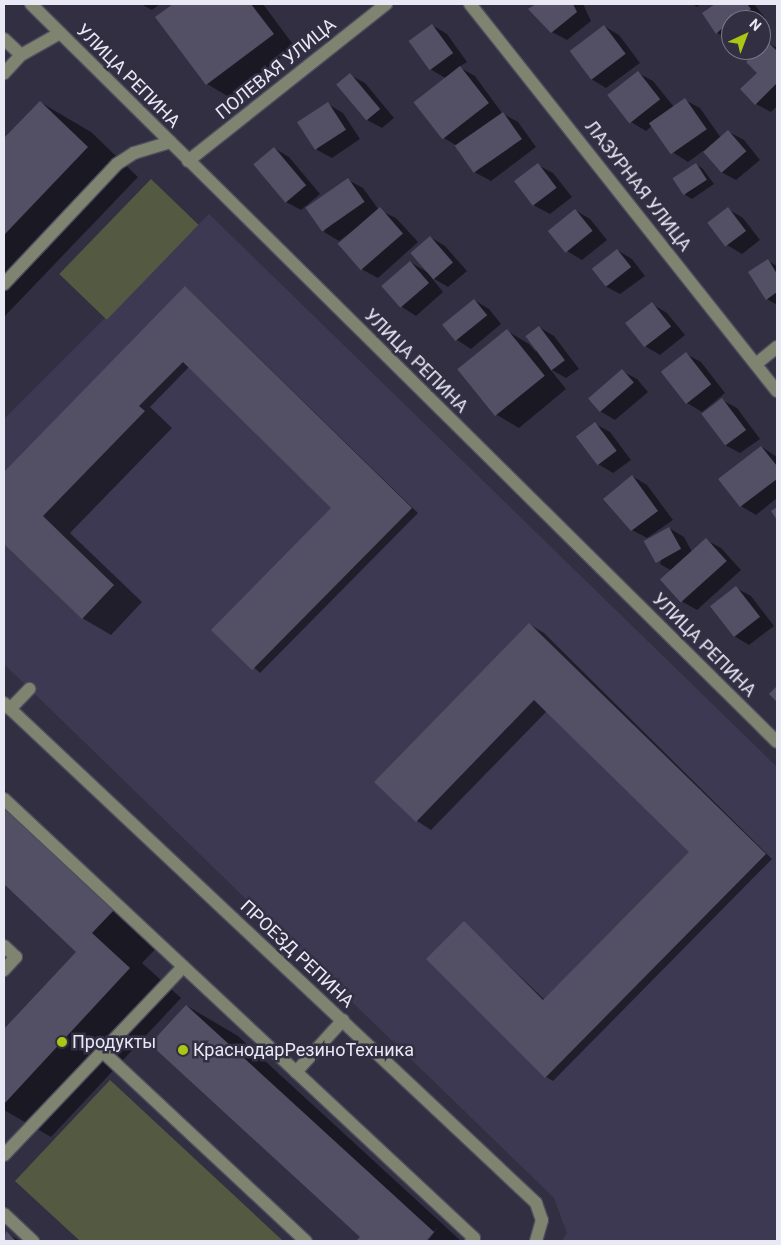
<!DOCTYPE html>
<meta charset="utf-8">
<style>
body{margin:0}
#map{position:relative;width:781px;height:1245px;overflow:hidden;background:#322f43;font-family:Roboto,sans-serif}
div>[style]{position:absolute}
.built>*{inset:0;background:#3d3952}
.green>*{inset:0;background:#545a41;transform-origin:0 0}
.shadow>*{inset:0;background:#0007}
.building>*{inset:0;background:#535066;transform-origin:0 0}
.roads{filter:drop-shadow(1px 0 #4f4d5f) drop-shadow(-1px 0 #4f4d5f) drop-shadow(0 1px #4f4d5f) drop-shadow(0 -1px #4f4d5f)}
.minor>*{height:12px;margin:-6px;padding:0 6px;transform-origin:6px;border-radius:6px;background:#7f8470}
.dots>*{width:14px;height:14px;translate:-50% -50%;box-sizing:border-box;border:2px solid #322f43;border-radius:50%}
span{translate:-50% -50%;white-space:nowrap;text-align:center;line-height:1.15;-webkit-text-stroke:5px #322f43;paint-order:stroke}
.street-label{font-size:18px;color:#e9e8f5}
.poi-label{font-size:18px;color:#e9e8f5}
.left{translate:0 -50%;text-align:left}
.frame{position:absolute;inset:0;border:5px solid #e9e8f5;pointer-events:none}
.north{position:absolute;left:721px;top:10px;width:50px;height:50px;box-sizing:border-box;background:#322f43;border:1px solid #7b798a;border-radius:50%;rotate:43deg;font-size:14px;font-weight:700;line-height:20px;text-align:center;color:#e9e8f5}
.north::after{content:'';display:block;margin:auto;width:18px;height:22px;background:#abc614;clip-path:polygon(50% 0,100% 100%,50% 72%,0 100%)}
</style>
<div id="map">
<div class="built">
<i style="clip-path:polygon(209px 214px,777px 767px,777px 1241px,562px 1241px,567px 1233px,554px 1198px,4px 664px,4px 419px)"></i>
</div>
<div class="green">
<i style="left:151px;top:179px;width:66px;height:132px;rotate:44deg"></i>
<i style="clip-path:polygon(110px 1080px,283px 1241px,80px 1241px,15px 1181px)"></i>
</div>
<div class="shadow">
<i style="clip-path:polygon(141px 4px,160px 4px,152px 10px)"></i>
<i style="clip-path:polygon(175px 4px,263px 4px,295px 47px,229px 97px,207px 84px,157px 18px)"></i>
<i style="clip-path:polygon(538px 4px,583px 4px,591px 21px,567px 40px,552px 32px,530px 9px)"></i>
<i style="clip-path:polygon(692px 4px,701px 4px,697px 7px)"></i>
<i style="clip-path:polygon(717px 4px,754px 4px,765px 18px,761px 21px,731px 20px,731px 41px,717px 33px,703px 14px)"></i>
<i style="clip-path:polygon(432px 25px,447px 34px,467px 62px,459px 67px,475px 76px,502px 113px,518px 122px,536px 147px,491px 181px,476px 173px,459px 147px,444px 138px,416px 103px,447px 79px,430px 69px)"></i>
<i style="clip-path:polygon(604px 26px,619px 35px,640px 63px,606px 88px,591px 79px)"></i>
<i style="clip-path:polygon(767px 42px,777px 48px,777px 106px,771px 112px,756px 104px,758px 73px)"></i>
<i style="clip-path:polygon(638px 73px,653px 81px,674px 107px,685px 100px,700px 108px,721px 138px,729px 132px,744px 140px,760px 160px,736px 180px,721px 172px,703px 151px,688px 162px,674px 153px,653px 125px,646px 131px,631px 122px,610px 96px)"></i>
<i style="clip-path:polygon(350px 75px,365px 83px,394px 118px,382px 128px,367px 120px)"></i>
<i style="clip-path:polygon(40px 102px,91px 132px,138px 177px,4px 317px,4px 140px)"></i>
<i style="clip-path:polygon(328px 104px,343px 113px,360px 139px,332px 158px,317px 150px)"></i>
<i style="clip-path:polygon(274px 148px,289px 157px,320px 194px,301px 210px,286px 202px,255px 164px)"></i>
<i style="clip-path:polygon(696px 164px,703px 169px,714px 184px,692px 199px,685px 195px)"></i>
<i style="clip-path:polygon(538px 165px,553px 173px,572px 197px,550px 214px,535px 206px,516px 182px)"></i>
<i style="clip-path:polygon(348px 180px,363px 188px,379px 210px,396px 218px,418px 242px,378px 278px,363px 270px,341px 245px,361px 225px,339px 241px,324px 232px)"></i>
<i style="clip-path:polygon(728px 209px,743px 218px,760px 240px,742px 254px,727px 245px,710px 223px)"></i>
<i style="clip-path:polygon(575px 210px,590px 219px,607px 240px,582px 260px,567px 251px)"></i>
<i style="clip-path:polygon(430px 237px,445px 246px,467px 271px,448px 287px,431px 277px,443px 292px,416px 316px,402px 307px,410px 262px,427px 272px)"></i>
<i style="clip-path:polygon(617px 250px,632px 259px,645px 276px,620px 294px,605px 286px)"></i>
<i style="clip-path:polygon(768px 261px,777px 266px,777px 305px,767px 299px)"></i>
<i style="clip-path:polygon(186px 287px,418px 513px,260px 673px,213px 630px,333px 508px,189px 367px,150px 407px,172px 428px,70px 533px,142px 602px,111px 635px,82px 618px,4px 542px,4px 474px)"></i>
<i style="clip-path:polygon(474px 300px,489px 309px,501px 324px,471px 349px,457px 340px)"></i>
<i style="clip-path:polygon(652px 304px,667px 313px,685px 335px,660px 355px,645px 346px)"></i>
<i style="clip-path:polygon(539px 327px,554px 336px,579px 369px,566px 378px,550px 369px,566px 389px,519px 428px,497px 415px,460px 370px,507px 331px,529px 344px,536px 352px)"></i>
<i style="clip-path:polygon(686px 354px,701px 362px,725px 393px,702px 412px,687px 403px)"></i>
<i style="clip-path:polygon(622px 371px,637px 379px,648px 392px,615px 420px,600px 411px)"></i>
<i style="clip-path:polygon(722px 400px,737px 408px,760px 439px,740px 453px,725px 445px)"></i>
<i style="clip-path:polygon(595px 424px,610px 432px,631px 460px,613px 473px,598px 464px,578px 437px)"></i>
<i style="clip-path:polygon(762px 447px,777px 457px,777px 498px,756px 515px,741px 506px)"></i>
<i style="clip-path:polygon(632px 476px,647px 485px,673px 520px,647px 538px,632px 530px)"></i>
<i style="clip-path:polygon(669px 528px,684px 537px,692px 552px,706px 540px,721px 548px,741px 570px,697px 610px,683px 602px,662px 579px,672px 571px,660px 564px)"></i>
<i style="clip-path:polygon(736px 588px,751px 596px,774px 626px,749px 645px,734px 636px)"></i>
<i style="clip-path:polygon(529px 624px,544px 633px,772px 859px,553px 1081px,546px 1077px,464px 923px,545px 1000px,691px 852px,547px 711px,431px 830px,417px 821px)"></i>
<i style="clip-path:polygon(4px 790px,164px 940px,142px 963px,181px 998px,51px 1137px,4px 1110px,4px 1031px,78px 952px,4px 882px)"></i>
<i style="clip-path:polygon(187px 1006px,238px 1036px,461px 1241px,428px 1241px,438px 1227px,425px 1241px,357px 1241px,362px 1237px)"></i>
<i style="clip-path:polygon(6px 1233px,20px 1241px,4px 1241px)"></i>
</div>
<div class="building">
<i style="clip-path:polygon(173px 4px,251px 4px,274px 34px,206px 85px,155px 17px)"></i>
<i style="clip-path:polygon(536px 4px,573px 4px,577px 12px,551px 33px,528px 9px)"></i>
<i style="clip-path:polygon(715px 4px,747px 4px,751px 9px,731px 20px,716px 34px,702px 13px)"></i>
<i style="left:432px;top:24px;width:36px;height:29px;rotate:54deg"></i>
<i style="left:604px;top:25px;width:36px;height:43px;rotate:53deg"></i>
<i style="clip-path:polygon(767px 41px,777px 51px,777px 83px,755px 105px,740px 89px,757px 73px,746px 62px)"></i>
<i style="left:460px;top:66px;width:47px;height:59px;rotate:52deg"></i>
<i style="left:638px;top:71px;width:36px;height:39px;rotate:52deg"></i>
<i style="left:350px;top:73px;width:47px;height:18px;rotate:50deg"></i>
<i style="left:685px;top:98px;width:38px;height:44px;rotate:55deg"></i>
<i style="clip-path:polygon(40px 101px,88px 147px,4px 235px,4px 138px)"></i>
<i style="left:328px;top:102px;width:33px;height:37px;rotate:57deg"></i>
<i style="left:503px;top:112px;width:33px;height:59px;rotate:55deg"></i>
<i style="left:728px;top:130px;width:28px;height:33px;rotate:49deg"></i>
<i style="left:274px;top:147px;width:50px;height:27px;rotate:50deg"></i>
<i style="left:538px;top:163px;width:31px;height:30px;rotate:53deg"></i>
<i style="left:696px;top:163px;width:20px;height:28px;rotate:57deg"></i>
<i style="left:348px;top:178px;width:29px;height:52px;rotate:55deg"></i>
<i style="left:380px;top:207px;width:35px;height:56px;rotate:49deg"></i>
<i style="left:728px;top:207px;width:30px;height:26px;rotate:53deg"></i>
<i style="left:575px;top:209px;width:28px;height:35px;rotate:51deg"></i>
<i style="left:430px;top:236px;width:35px;height:26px;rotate:49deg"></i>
<i style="left:617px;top:249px;width:23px;height:32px;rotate:52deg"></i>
<i style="clip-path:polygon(768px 259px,777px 274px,777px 292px,766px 300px,748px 272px)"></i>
<i style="left:410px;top:261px;width:29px;height:38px;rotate:49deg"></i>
<i style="clip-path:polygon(185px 286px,412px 508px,252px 670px,211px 630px,331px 508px,183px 362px,139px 406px,145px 411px,43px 516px,114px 585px,82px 619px,4px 544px,4px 472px)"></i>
<i style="left:474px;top:299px;width:21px;height:41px;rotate:51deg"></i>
<i style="left:652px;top:302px;width:31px;height:34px;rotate:52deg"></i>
<i style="left:539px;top:326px;width:43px;height:17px;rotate:53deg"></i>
<i style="left:507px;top:329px;width:60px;height:64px;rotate:51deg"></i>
<i style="left:686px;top:352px;width:41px;height:32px;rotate:52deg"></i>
<i style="left:622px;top:369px;width:18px;height:45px;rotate:49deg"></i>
<i style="left:722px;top:398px;width:40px;height:26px;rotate:53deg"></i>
<i style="left:595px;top:422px;width:36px;height:24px;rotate:53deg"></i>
<i style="clip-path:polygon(761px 446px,777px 466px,777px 479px,740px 507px,718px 479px)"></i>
<i style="clip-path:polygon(632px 475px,658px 511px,631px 531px,603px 499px)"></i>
<i style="clip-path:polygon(777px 507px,777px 520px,771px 511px)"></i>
<i style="left:669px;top:527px;width:25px;height:29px;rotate:61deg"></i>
<i style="left:706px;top:538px;width:31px;height:62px;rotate:48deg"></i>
<i style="left:736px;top:586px;width:39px;height:33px;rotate:52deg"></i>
<i style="clip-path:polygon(529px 623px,766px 854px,545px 1078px,426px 959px,464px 921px,543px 1000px,689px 852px,534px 700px,416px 822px,374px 782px)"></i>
<i style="clip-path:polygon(777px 686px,777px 702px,769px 694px)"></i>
<i style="clip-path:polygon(4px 807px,114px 910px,92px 933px,130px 968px,4px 1104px,4px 1029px,76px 952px,4px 884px)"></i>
<i style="clip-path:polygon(186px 1005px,434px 1232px,426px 1241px,356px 1241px,360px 1237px,150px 1044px)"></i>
<i style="clip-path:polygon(6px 1231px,16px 1241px,4px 1241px)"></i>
</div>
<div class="roads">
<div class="minor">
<i style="left:31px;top:4px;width:1049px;rotate:44.69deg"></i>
<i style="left:470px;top:4px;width:494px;rotate:51.6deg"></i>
<i style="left:4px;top:39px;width:23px;rotate:43deg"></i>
<i style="left:21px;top:55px;width:25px;rotate:133deg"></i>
<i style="left:21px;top:55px;width:45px;rotate:-29.4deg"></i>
<i style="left:188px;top:161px;width:253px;rotate:-38.4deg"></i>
<i style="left:4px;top:284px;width:165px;rotate:-46.7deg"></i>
<i style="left:117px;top:164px;width:20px;rotate:-33deg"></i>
<i style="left:134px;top:153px;width:38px;rotate:-17deg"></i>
<i style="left:756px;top:364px;width:27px;rotate:-39deg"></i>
<i style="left:4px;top:703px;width:730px;rotate:43.22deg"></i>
<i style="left:536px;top:1203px;width:18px;rotate:71deg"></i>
<i style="left:542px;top:1220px;width:22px;rotate:106deg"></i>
<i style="left:10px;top:709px;width:28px;rotate:-46deg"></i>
<i style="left:4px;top:799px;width:643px;rotate:43.05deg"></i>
<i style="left:474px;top:1238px;width:4px;rotate:135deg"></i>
<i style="left:4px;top:946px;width:16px;rotate:43deg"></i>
<i style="left:16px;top:957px;width:18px;rotate:133deg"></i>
<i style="left:102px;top:1051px;width:279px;rotate:43deg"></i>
<i style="left:296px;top:1072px;width:70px;rotate:-47.9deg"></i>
<i style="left:4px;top:1155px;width:260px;rotate:-46.4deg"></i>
<i style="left:4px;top:1214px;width:40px;rotate:43deg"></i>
</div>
</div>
<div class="dots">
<i style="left:62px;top:1042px;background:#abc614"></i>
<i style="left:183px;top:1050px;background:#abc614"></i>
</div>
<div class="street-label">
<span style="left:276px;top:69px;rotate:-39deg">ПОЛЕВАЯ УЛИЦА</span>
<span style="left:128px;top:76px;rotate:45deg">УЛИЦА РЕПИНА</span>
<span style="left:638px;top:186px;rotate:52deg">ЛАЗУРНАЯ УЛИЦА</span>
<span style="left:416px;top:361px;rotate:45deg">УЛИЦА РЕПИНА</span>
<span style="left:704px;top:645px;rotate:45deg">УЛИЦА РЕПИНА</span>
<span style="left:297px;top:954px;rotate:43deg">ПРОЕЗД РЕПИНА</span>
</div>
<div class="poi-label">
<span class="left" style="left:72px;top:1042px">Продукты</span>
<span class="left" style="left:193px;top:1050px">КраснодарРезиноТехника</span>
</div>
<div class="frame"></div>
<div class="north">N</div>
</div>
